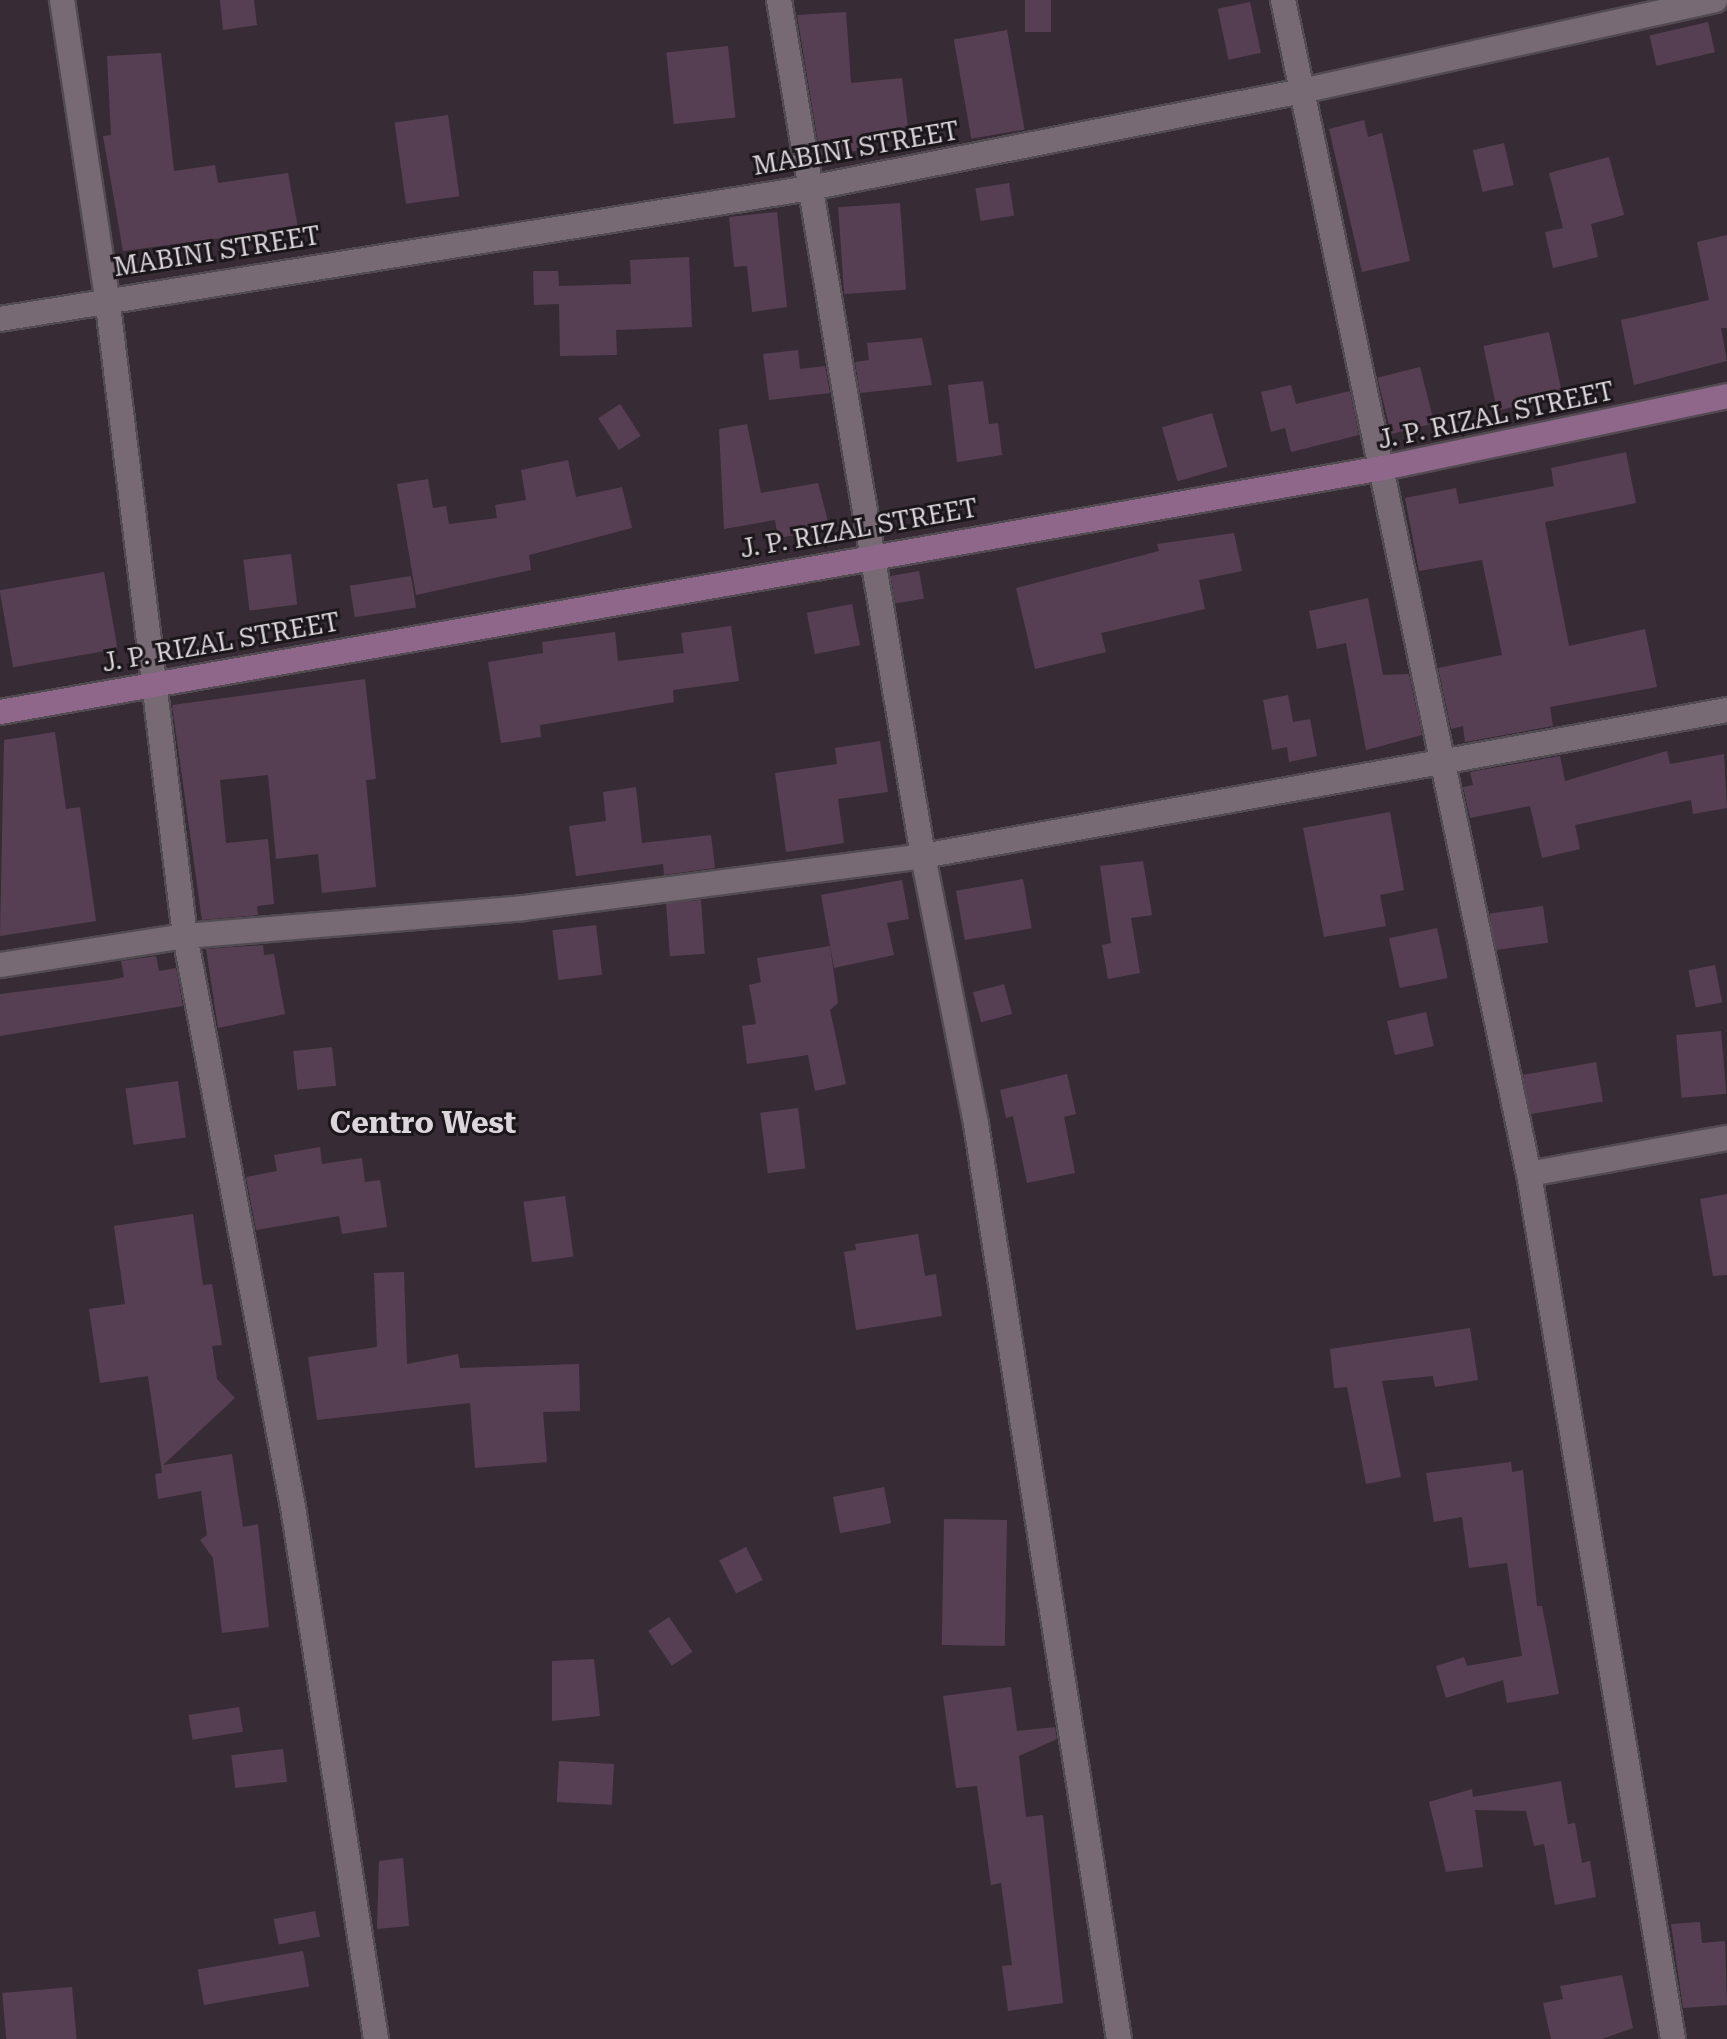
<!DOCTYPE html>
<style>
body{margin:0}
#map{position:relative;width:1727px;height:2039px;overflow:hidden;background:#372c35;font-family:"Roboto Serif",serif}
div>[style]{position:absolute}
.building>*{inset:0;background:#573f53;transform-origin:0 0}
.roads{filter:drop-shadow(2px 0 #534b52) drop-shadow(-2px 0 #534b52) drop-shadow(0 2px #534b52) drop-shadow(0 -2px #534b52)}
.street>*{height:24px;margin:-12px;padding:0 12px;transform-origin:12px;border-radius:12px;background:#776a74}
.secondary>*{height:24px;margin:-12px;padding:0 12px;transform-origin:12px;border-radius:12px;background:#8f678a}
span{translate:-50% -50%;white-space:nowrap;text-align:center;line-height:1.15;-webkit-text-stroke:6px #1b161a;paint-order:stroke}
.street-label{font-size:26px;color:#dcd5db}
.quarter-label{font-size:30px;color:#dcd5db;font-weight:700}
</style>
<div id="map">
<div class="building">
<i style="clip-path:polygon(220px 0,254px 0,257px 25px,223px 30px)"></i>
<i style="left:1025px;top:0;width:26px;height:32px"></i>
<i style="left:1250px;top:2px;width:52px;height:33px;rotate:78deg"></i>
<i style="clip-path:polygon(846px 12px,851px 83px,902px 78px,908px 128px,861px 134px,863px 150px,820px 155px,797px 15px)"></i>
<i style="left:1708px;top:22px;width:31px;height:60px;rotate:77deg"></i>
<i style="left:1007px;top:30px;width:101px;height:54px;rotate:80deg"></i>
<i style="left:728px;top:46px;width:72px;height:62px;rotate:84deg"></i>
<i style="clip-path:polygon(161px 53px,174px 171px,215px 165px,218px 183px,288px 173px,298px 228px,123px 251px,103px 136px,111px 135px,107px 56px)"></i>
<i style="left:448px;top:115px;width:82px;height:54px;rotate:82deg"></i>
<i style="clip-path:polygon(1364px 120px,1368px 137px,1382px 133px,1410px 261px,1362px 272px,1329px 129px)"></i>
<i style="left:1504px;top:143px;width:43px;height:32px;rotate:77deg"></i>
<i style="clip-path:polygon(1609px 157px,1624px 215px,1591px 224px,1598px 257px,1553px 268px,1545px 232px,1563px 228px,1549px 173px)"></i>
<i style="left:1009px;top:183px;width:33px;height:34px;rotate:81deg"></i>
<i style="left:900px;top:203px;width:87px;height:62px;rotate:86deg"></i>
<i style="clip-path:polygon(777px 212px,787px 307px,752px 312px,747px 266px,734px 267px,729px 217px)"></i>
<i style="clip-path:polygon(1727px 235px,1727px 328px,1721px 328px,1727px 361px,1634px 385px,1621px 320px,1709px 300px,1697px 242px)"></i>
<i style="clip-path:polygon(689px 257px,692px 327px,616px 330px,617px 355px,560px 356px,559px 304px,534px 305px,533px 271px,558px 271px,559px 286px,631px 284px,630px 260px)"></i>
<i style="left:1549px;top:332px;width:66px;height:67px;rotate:78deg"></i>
<i style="clip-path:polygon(922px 338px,932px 385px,860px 393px,855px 362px,869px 360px,867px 343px)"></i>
<i style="clip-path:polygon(798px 350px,800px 369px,825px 366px,830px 393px,769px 400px,763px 354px)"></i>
<i style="left:1420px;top:367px;width:58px;height:44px;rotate:76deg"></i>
<i style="clip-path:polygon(983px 381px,989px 424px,998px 423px,1002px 455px,957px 462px,948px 385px)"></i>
<i style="clip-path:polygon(1291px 385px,1296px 404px,1350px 391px,1359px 435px,1291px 452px,1285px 428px,1271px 432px,1261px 392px)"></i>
<i style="left:620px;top:404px;width:38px;height:26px;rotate:57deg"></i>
<i style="left:1212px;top:413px;width:56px;height:52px;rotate:74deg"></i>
<i style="clip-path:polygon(747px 424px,761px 493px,818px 483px,830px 529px,778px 538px,775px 520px,724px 529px,719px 429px)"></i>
<i style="clip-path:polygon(1626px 452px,1636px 503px,1545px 522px,1569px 646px,1645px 629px,1657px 687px,1550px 707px,1553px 726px,1465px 742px,1463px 726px,1451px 729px,1438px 668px,1502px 655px,1482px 560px,1419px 571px,1405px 498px,1456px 488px,1459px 504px,1554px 486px,1551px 468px)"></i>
<i style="clip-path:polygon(568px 460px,576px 497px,622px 487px,632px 528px,529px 555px,531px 570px,416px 595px,397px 484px,428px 479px,433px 508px,446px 506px,449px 524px,497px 518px,495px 505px,526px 500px,521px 470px)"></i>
<i style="clip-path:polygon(1234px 533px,1242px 571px,1199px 580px,1205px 609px,1101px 633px,1106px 652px,1035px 669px,1016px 588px,1159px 551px,1157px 544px)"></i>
<i style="left:291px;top:554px;width:51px;height:48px;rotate:83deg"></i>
<i style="left:919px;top:571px;width:28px;height:29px;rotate:80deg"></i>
<i style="left:104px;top:572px;width:78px;height:106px;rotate:80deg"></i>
<i style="left:411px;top:576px;width:32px;height:62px;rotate:81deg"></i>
<i style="clip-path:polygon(1368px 598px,1383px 675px,1409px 674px,1422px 735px,1366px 750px,1346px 643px,1317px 649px,1309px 611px)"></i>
<i style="left:852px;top:604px;width:42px;height:46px;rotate:79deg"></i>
<i style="clip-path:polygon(731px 626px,739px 681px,673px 690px,674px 702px,540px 725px,541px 737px,501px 743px,488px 662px,543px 653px,542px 642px,615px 632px,618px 661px,684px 653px,681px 633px)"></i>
<i style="clip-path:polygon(365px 679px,376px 779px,366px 780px,376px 887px,322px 893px,318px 854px,276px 859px,268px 775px,220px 780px,226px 843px,268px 839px,274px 904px,257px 906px,258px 915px,202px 920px,172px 705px)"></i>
<i style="clip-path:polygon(1288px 695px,1293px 722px,1310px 719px,1317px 756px,1289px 762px,1287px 747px,1272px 750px,1263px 700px)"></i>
<i style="clip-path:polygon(55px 732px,66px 809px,80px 807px,96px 921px,0 936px,4px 740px)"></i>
<i style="clip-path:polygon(880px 741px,888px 792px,838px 799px,844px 843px,786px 852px,775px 773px,837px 764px,835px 748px)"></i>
<i style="clip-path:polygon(1667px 751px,1670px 764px,1724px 754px,1727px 808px,1693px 814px,1691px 800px,1575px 825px,1580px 849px,1542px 858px,1530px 806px,1470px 818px,1463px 787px,1473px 785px,1470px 772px,1560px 756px,1565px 781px)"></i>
<i style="clip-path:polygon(636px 787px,642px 843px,711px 835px,715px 868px,664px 875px,663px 864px,576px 876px,569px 826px,606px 821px,603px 792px)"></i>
<i style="clip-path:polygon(1390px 812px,1404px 890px,1380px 895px,1386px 926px,1324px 937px,1303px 828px)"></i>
<i style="clip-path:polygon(1143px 861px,1152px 915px,1131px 918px,1140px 973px,1108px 979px,1102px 945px,1111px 943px,1100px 866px)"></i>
<i style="left:1023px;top:879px;width:50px;height:68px;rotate:80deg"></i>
<i style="clip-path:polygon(902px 880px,909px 919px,887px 923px,894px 955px,834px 968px,821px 895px)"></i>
<i style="left:701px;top:900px;width:54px;height:35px;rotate:86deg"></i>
<i style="left:1543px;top:906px;width:37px;height:54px;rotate:82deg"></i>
<i style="left:596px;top:925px;width:50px;height:44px;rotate:83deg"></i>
<i style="left:1437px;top:928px;width:51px;height:49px;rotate:78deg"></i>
<i style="clip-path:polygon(263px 945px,264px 955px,274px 954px,285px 1014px,218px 1028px,206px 949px)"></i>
<i style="clip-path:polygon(830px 946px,838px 1003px,830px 1010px,846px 1084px,815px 1091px,808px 1055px,747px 1064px,742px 1026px,756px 1024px,749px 985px,761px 982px,757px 958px)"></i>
<i style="clip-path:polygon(156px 956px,159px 971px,176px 968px,183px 1006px,0 1036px,0 994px,111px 980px,124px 977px,121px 961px)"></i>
<i style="left:1715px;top:965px;width:38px;height:27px;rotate:79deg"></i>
<i style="left:1004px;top:984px;width:31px;height:32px;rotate:75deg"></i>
<i style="left:1426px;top:1012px;width:35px;height:40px;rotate:77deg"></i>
<i style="left:1721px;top:1031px;width:63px;height:45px;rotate:85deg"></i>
<i style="left:332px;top:1047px;width:39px;height:39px;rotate:84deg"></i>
<i style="left:1596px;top:1062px;width:40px;height:74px;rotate:80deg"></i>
<i style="clip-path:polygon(1067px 1074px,1076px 1114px,1064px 1117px,1075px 1173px,1027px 1183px,1013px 1116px,1006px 1118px,1000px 1090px)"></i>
<i style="left:178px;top:1081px;width:57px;height:53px;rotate:82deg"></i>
<i style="left:798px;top:1108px;width:61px;height:38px;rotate:83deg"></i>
<i style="clip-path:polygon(320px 1147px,322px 1164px,362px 1158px,365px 1182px,380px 1180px,387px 1227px,342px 1234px,339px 1216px,256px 1230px,246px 1177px,277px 1171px,274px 1155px)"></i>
<i style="clip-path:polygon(1727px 1194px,1727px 1275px,1713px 1276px,1700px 1199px)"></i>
<i style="left:565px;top:1196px;width:61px;height:42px;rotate:82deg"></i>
<i style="clip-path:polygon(193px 1214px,203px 1285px,212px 1284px,222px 1345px,212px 1346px,217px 1379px,235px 1398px,163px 1465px,232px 1454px,243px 1527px,258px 1524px,269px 1627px,222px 1633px,213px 1558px,200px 1540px,207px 1535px,201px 1491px,158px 1499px,155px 1474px,162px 1473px,148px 1376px,100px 1383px,89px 1309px,125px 1304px,114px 1226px)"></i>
<i style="clip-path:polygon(918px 1234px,925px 1276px,936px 1274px,942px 1316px,856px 1330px,844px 1252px,856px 1250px,855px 1244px)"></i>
<i style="clip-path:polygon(404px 1272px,407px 1364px,458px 1354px,460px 1368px,579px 1364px,580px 1411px,543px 1412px,547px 1462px,475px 1468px,470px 1403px,317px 1420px,308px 1357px,377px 1347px,374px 1273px)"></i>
<i style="clip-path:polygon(1470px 1328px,1478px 1380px,1435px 1387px,1433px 1376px,1382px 1381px,1401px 1477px,1366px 1484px,1347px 1387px,1334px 1388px,1330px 1349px)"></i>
<i style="clip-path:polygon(1511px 1462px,1512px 1472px,1523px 1470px,1537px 1606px,1542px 1606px,1559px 1694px,1507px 1703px,1503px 1680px,1446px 1698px,1436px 1666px,1464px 1657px,1467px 1666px,1522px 1656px,1507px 1563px,1469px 1568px,1462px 1517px,1434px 1522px,1426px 1473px)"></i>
<i style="left:884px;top:1487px;width:37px;height:52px;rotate:79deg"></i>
<i style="left:944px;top:1519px;width:63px;height:126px;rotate:1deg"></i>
<i style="left:746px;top:1547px;width:37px;height:30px;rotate:63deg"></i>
<i style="left:669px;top:1617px;width:42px;height:25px;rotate:56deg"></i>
<i style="clip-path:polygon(594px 1659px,600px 1716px,552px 1721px,552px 1661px)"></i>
<i style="clip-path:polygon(1011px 1687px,1017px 1731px,1055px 1727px,1057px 1739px,1019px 1756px,1026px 1817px,1043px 1815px,1063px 2003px,1008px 2011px,1002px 1966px,1012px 1965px,1001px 1883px,991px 1885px,977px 1786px,956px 1788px,943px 1696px)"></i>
<i style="left:239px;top:1707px;width:25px;height:51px;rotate:81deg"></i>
<i style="left:283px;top:1749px;width:33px;height:52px;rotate:83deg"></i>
<i style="left:559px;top:1761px;width:55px;height:41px;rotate:3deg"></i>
<i style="clip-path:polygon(1561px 1781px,1568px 1824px,1575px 1823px,1582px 1863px,1590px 1861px,1596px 1897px,1555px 1905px,1544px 1844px,1534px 1846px,1526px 1811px,1475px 1810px,1483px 1867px,1446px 1872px,1429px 1802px,1472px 1789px,1473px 1797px)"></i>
<i style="clip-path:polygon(403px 1858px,409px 1926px,377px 1929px,379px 1861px)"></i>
<i style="left:315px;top:1911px;width:26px;height:42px;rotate:79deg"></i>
<i style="clip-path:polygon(1700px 1922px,1702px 1943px,1725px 1941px,1727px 2005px,1683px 2008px,1671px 1924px)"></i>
<i style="left:303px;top:1951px;width:36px;height:107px;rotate:80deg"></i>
<i style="clip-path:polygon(1622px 1975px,1633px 2028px,1602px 2039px,1551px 2039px,1543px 2003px,1563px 1999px,1560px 1986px)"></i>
<i style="left:72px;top:1987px;width:52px;height:70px;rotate:85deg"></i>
</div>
<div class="roads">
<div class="street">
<i style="left:62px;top:0;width:300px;rotate:81.4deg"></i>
<i style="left:107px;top:297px;width:644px;rotate:83.04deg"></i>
<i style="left:185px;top:936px;width:581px;rotate:79.29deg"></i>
<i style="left:293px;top:1507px;width:538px;rotate:81.13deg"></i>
<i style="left:779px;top:0;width:868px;rotate:80.45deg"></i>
<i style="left:923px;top:856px;width:273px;rotate:78.8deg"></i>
<i style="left:976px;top:1124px;width:926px;rotate:81.12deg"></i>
<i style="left:1283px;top:0;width:1199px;rotate:78.17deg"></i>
<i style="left:1529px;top:1174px;width:877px;rotate:80.55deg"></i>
<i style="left:0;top:319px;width:821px;rotate:-9.19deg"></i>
<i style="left:810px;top:188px;width:501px;rotate:-11.15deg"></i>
<i style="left:1302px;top:91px;width:423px;rotate:-12.4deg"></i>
<i style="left:0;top:965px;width:187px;rotate:-8.9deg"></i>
<i style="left:185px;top:936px;width:339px;rotate:-4.7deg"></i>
<i style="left:523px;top:908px;width:403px;rotate:-7.4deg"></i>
<i style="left:923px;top:856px;width:817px;rotate:-10.29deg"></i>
<i style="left:1529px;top:1174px;width:201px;rotate:-10.3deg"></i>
</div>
<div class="secondary">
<i style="left:0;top:712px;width:1404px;rotate:-10.01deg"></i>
<i style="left:1383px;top:468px;width:351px;rotate:-11.8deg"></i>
</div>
</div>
<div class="street-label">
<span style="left:856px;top:149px;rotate:-10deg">MABINI STREET</span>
<span style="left:217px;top:252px;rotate:-9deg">MABINI STREET</span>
<span style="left:1496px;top:416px;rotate:-12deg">J. P. RIZAL STREET</span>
<span style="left:859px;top:529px;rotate:-10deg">J. P. RIZAL STREET</span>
<span style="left:221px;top:643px;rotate:-10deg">J. P. RIZAL STREET</span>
</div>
<div class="quarter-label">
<span style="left:423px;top:1123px">Centro West</span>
</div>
</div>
